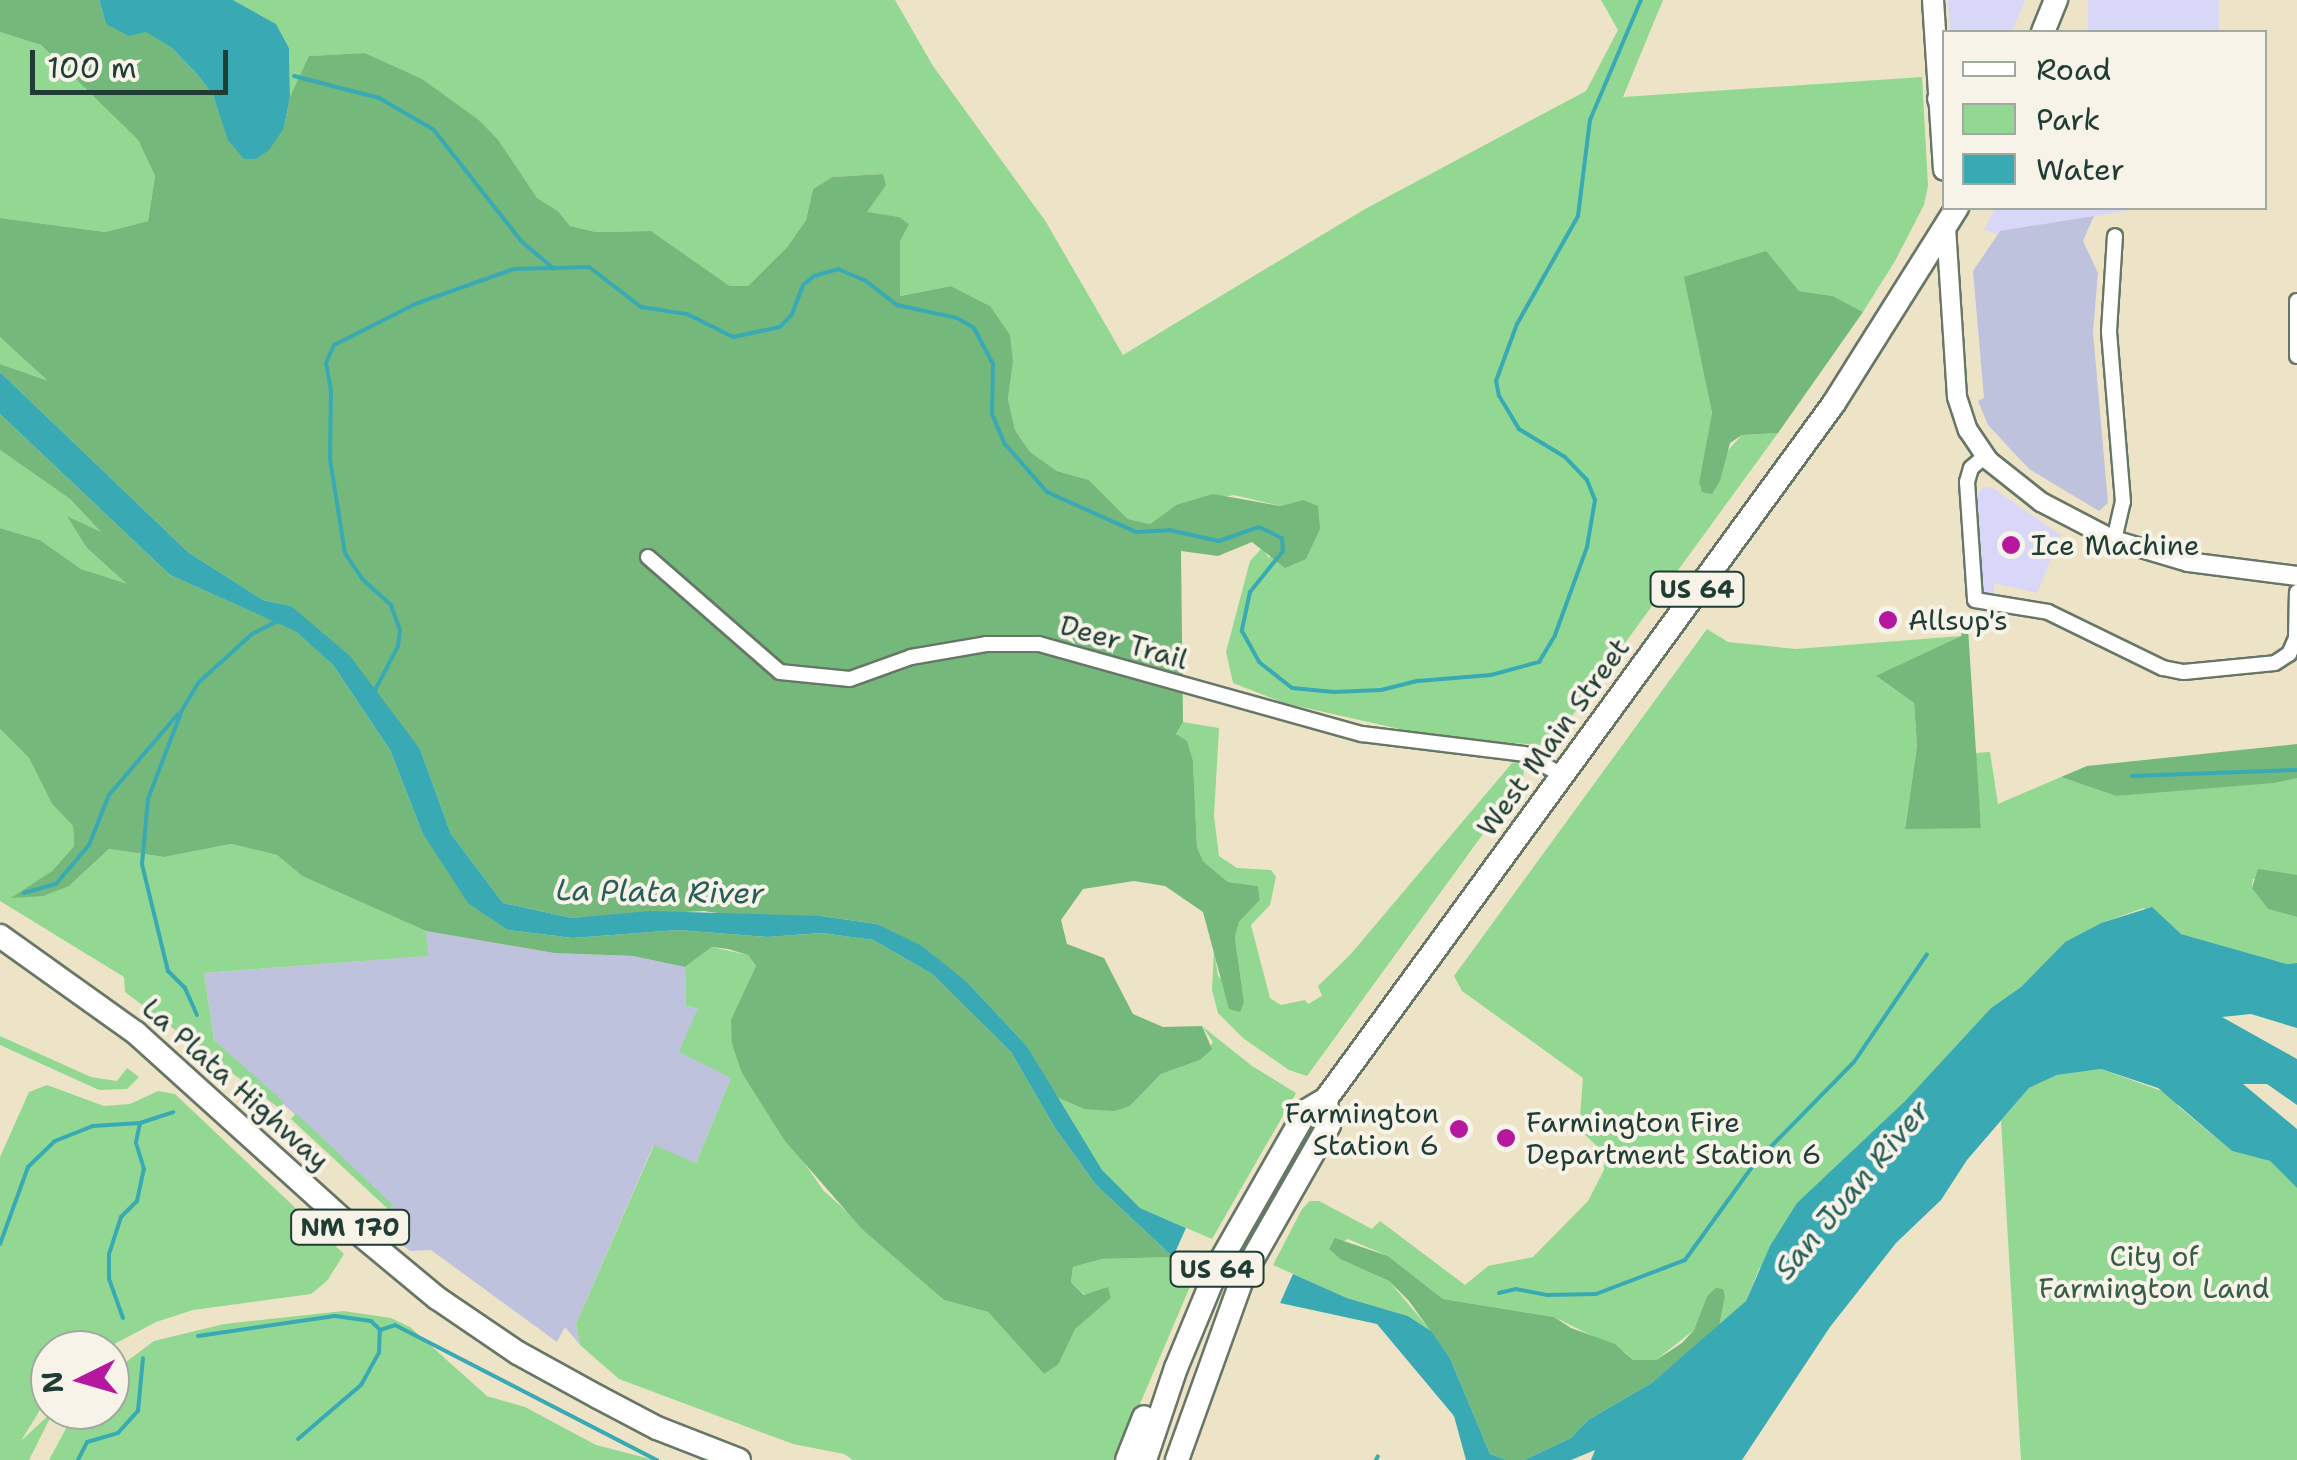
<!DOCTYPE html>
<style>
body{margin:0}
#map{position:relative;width:2297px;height:1460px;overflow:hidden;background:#ede4c7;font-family:"Shantell Sans",sans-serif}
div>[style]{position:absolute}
.built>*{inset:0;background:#d8d7f8;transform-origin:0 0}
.industrial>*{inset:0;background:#bfc2dd}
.green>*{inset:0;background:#92d892}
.forest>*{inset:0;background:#75b87c}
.water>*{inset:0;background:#39aab3}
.stream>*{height:4px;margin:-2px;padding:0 2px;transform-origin:2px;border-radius:2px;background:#39aab3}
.roads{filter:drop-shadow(2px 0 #677767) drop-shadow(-2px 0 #677767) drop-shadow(0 2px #677767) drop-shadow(0 -2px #677767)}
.minor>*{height:14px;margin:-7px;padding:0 7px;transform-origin:7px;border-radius:7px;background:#fff}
.tertiary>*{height:18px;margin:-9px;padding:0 9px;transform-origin:9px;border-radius:9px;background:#fff}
.secondary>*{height:20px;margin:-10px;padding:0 10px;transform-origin:10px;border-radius:10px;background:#fff}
.trunk>*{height:22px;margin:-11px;padding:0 11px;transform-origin:11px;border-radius:11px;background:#fff}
.dots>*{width:28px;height:28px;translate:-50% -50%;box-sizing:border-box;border:5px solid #f7f3e8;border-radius:50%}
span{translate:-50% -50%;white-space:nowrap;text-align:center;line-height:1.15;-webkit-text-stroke:8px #f7f3e8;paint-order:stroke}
.shield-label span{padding:2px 8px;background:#f7f3e8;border:2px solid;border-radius:8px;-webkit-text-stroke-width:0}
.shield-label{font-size:25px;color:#1f3d34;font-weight:700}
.poi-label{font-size:28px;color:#1f3d34}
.left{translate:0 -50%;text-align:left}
.right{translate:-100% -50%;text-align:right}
.street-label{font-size:28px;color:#1f3d34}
.park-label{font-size:28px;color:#365c47}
.water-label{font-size:30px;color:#275e5a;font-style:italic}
.legend{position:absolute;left:1942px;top:30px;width:325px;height:180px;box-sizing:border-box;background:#f7f3e8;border:2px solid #a1aaa0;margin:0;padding:12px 18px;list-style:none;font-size:30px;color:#1f3d34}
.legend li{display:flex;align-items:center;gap:20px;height:50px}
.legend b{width:50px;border:2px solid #a1aaa0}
.north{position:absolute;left:30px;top:1330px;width:100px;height:100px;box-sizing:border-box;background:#f7f3e8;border:2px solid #a1aaa0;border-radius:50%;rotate:265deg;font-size:28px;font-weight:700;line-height:40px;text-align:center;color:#1f3d34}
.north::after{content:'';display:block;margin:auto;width:35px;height:45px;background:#b5179e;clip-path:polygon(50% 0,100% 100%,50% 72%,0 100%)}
.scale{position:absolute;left:30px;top:50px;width:198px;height:45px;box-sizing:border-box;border:5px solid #1f3d34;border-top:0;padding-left:12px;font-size:30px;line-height:35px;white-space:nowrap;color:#1f3d34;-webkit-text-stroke:8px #f7f3e8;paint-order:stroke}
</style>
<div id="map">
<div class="built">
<i style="clip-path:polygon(1948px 0,2025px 0,2012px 32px,1950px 32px)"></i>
<i style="left:2088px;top:0;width:131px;height:35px"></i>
<i style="clip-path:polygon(1995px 208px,2140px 208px,1998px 234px,1984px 230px)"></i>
<i style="clip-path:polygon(1991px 487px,2061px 535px,2037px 593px,1994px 583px,1994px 597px,1981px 592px,1975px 499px,1982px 488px)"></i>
</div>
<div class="industrial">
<i style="clip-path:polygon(2094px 216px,2083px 241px,2098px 273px,2093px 332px,2108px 503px,2099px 511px,2029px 469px,1988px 425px,1978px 401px,1984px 398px,1973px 271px,2000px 231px)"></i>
<i style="clip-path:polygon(426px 931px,554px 953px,633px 956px,685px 967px,686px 1006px,699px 1007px,731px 1078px,696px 1163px,653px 1146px,576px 1324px,580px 1345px,565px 1327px,557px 1342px,431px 1250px,410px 1251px,390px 1235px,406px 1228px,389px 1210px,393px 1205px,214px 1040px,204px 973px,427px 956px)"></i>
</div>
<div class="green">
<i style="clip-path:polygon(233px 0,895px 0,933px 66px,1046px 222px,1123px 355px,1365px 209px,1586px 91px,1618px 30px,1601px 0,1663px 0,1623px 97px,1922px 77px,1928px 186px,1924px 205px,1895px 261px,1863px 312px,1833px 296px,1799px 291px,1765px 251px,1699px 346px,1712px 414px,1699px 482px,1742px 435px,1778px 433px,1558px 735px,1540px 745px,1435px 737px,1284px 703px,1233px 683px,1226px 652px,1250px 561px,1262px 548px,1269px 558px,1303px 500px,1280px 506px,1234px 495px,1176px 505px,1150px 524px,1128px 519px,1089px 480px,1057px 471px,1030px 452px,1015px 430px,1008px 399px,1013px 362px,990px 306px,951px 286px,899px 296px,899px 217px,866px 213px,885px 185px,883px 174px,832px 177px,813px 189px,806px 220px,788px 246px,748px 286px,730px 286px,651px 231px,596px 232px,570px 226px,558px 211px,537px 198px,479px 120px,421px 79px,365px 53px,310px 56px,290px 97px,289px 48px,276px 24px)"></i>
<i style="clip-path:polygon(0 32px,41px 45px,138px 140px,155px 176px,148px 221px,105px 232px,0 218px)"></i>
<i style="clip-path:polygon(0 337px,19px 354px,51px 383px,0 364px)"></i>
<i style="clip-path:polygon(0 450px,70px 499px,105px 536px,70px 517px,87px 548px,130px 586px,81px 569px,40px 540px,0 528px)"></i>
<i style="clip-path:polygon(1707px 629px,1728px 642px,1796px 649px,1961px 636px,1877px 677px,1914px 703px,1917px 746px,1905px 828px,1981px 827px,1975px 753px,1990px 752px,1998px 804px,2061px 777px,2116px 796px,2297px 778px,2297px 875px,2253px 879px,2252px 887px,2268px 909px,2297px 917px,2297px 963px,2287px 964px,2181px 934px,2144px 908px,2101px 923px,2065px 942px,2021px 987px,1991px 1008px,1905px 1101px,1846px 1157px,1759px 1269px,1746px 1301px,1719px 1327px,1725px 1297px,1707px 1296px,1694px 1330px,1656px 1360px,1633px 1360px,1625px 1352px,1554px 1317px,1443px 1299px,1388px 1256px,1348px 1239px,1329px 1249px,1340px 1259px,1389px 1281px,1431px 1331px,1408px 1316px,1347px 1298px,1273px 1265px,1302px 1209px,1310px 1201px,1319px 1201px,1372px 1229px,1380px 1221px,1465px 1285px,1488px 1266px,1533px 1257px,1588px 1201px,1604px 1170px,1604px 1153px,1579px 1129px,1583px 1078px,1462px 991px,1454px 976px)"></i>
<i style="clip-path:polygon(1183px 722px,1219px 728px,1214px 816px,1219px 856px,1237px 868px,1271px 870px,1276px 877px,1270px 905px,1251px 925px,1270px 998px,1281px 1005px,1305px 1000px,1308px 1004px,1322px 996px,1318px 986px,1350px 955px,1512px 763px,1517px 761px,1524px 771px,1523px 779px,1307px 1076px,1289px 1070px,1243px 1038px,1218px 1013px,1212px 990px,1214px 949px,1218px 976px,1244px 1002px,1235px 938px,1239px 922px,1260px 900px,1258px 886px,1228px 882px,1203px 861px,1197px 847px,1193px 761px,1176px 734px)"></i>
<i style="clip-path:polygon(0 729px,29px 758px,52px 804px,73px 826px,74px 846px,52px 871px,14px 898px,69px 886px,109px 849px,164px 857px,231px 844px,277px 855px,302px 876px,426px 931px,428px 956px,204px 973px,214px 1040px,284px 1102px,280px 1109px,125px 992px,124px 977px,0 901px)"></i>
<i style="clip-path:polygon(712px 947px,748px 955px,756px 966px,748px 985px,742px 1073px,823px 1190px,944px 1300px,988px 1312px,1044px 1374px,1058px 1365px,1074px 1329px,1111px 1298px,1085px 1295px,1071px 1282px,1073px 1267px,1102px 1259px,1173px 1257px,1198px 1268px,1116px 1460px,853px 1460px,844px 1454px,793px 1444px,619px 1379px,580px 1345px,576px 1324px,654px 1145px,696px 1163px,731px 1078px,679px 1052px,698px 1008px,686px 1006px,685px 967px)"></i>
<i style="clip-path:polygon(1202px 1026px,1252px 1066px,1296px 1093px,1212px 1239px,1140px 1208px,1101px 1170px,1054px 1096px,1084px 1109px,1130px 1106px,1161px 1074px,1200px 1060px,1213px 1042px)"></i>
<i style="clip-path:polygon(0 1036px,91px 1077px,117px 1081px,127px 1068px,139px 1077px,127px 1089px,99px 1090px,0 1045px)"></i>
<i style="clip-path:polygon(2101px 1069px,2170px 1094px,2179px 1107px,2232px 1151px,2270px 1161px,2297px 1188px,2297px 1460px,2021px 1460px,2001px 1121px,2029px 1088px,2057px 1075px)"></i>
<i style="clip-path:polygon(47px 1085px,104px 1106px,130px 1104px,158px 1091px,175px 1094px,344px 1254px,327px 1281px,311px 1294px,193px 1310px,156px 1322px,103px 1350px,50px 1350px,50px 1380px,40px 1410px,21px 1441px,54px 1410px,29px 1460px,0 1460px,0 1157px,29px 1092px)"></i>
<i style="clip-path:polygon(296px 1113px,393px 1205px,389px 1210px,291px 1119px)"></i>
<i style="clip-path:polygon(343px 1311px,391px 1318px,410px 1327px,487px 1396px,525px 1407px,596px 1445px,654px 1460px,49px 1460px,76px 1410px,110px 1410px,110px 1374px,154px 1341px,224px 1324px)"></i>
</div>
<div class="forest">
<i style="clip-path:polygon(0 0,99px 0,106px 24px,146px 31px,172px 48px,196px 73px,213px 95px,229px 140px,284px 128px,290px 97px,309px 56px,365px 53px,422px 79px,479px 120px,498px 140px,537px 198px,558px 211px,570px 226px,596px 232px,651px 231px,730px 286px,748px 286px,788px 246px,806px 220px,813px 189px,832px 177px,883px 174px,886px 185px,867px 212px,899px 217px,909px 224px,900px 241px,900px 296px,951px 286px,990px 306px,1010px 335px,1013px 362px,1008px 399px,1015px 430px,1030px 452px,1057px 471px,1089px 480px,1128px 519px,1150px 524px,1176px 505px,1213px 494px,1280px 506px,1303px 500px,1318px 506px,1320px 529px,1306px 559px,1285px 568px,1252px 542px,1218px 556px,1181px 551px,1183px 722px,1176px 734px,1187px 741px,1193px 761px,1197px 847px,1203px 861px,1228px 882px,1258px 886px,1260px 900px,1239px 922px,1235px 938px,1244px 1002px,1240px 1012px,1229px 1009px,1203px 912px,1165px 886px,1134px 881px,1083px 889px,1061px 920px,1067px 944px,1104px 958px,1133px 1014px,1163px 1027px,1202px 1026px,1212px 1049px,1200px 1060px,1161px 1074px,1130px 1106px,1114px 1111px,1084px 1109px,1054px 1096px,1026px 1045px,968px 983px,877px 924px,821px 916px,744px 917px,704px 911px,572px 918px,503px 903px,451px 834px,420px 749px,291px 606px,263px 600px,188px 552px,0 372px,0 364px,48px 381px,0 337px,0 218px,105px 232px,148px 221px,155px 176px,138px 140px,41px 45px,0 32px)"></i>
<i style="clip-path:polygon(1766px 251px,1799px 291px,1833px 296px,1863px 312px,1778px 433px,1742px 435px,1730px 443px,1720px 481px,1712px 494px,1702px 492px,1699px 482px,1712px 413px,1684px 277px)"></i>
<i style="clip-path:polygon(0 414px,170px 575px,298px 632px,333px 665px,390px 750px,422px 832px,508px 930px,573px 938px,678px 930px,767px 937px,822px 933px,873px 940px,932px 974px,1011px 1052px,1055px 1128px,1096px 1185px,1173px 1257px,1102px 1259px,1073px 1267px,1071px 1282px,1084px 1295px,1108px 1287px,1111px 1298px,1075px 1329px,1058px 1365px,1044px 1374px,988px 1312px,944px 1300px,862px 1229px,785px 1141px,742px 1073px,732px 1044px,731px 1020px,756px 966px,748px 955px,728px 949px,712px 947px,685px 967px,633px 956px,554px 953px,426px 931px,302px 876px,277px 855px,231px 844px,164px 857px,109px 849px,69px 886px,43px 896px,11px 898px,52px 871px,74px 846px,73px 826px,52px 804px,29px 758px,0 729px,0 528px,40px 540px,81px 569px,127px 584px,87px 548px,67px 516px,101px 532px,70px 499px,0 450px)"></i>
<i style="clip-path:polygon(1967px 613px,1981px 828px,1905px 829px,1917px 746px,1914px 703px,1876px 676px,1961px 636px)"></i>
<i style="clip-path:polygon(2297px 744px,2297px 778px,2273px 783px,2116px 796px,2061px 777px,2087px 766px)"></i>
<i style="clip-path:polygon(2258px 869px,2297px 875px,2297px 917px,2268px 909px,2252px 888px)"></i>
<i style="clip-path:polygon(1335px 1238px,1388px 1256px,1443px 1299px,1554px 1317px,1571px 1328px,1615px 1344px,1633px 1360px,1656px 1360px,1682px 1343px,1694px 1330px,1707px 1296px,1716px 1288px,1723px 1289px,1725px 1297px,1719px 1327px,1653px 1382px,1588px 1420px,1571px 1438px,1524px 1460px,1507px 1460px,1490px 1454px,1450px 1358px,1409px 1301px,1389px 1281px,1340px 1259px,1329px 1249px)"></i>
</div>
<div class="water">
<i style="clip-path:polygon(99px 0,233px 0,276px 24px,289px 48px,290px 97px,284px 128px,269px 150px,256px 159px,244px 159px,228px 140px,213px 95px,196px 73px,172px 48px,146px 32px,129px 36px,106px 24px)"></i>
<i style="clip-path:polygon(0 372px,188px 552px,263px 600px,291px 606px,350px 656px,420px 749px,451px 834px,503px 903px,572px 918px,650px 911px,821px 916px,877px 924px,922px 946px,968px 983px,1026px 1045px,1102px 1170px,1140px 1208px,1186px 1228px,1173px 1257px,1096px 1185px,1055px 1128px,1011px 1052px,932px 974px,873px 940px,822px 933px,767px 937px,678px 930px,573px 938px,508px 930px,468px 903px,422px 832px,390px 750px,333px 665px,297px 632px,170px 575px,0 414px)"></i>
<i style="clip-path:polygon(2152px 907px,2181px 934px,2287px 964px,2297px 963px,2297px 1028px,2251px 1014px,2222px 1017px,2297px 1059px,2297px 1105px,2267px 1084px,2243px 1084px,2297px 1129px,2297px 1188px,2270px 1161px,2232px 1151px,2158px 1088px,2101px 1069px,2057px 1075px,2029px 1088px,1967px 1160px,1941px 1200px,1896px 1243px,1830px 1327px,1742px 1460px,1591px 1460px,1595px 1450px,1571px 1460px,1524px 1460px,1571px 1438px,1588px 1420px,1653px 1382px,1746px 1301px,1770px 1246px,1797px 1203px,1905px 1101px,1991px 1008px,2021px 987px,2065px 942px,2101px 923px)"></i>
<i style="clip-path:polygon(1293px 1274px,1347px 1298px,1408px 1316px,1431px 1331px,1450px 1358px,1490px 1454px,1507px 1460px,1466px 1460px,1454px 1416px,1377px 1324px,1280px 1303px)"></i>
</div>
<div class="stream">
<i style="left:294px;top:76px;width:88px;rotate:14.5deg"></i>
<i style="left:379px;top:98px;width:62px;rotate:29.9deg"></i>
<i style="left:433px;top:129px;width:142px;rotate:51.8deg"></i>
<i style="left:521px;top:241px;width:43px;rotate:40.3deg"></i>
<i style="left:374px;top:692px;width:52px;rotate:-62.4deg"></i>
<i style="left:398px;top:646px;width:16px;rotate:-83deg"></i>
<i style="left:400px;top:630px;width:27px;rotate:-110deg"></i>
<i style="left:391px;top:605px;width:38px;rotate:-138deg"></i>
<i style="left:363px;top:580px;width:32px;rotate:-124deg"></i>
<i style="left:345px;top:553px;width:95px;rotate:-99.1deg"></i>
<i style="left:330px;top:459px;width:68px;rotate:-89.2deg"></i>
<i style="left:331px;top:391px;width:28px;rotate:-100deg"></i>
<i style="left:326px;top:363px;width:20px;rotate:-66deg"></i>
<i style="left:334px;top:345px;width:91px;rotate:-26.8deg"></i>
<i style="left:415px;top:304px;width:105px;rotate:-19.5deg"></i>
<i style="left:514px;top:269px;width:75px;rotate:-1.5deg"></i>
<i style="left:589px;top:267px;width:66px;rotate:37.6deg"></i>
<i style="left:641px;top:307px;width:47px;rotate:8.7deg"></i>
<i style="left:687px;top:314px;width:51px;rotate:26.6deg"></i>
<i style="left:733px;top:337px;width:48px;rotate:-12deg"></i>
<i style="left:780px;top:327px;width:18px;rotate:-47deg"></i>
<i style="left:792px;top:314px;width:31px;rotate:-69deg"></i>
<i style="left:803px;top:285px;width:14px;rotate:-39deg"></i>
<i style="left:814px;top:276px;width:25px;rotate:-16deg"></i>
<i style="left:838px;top:269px;width:30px;rotate:23deg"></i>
<i style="left:866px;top:281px;width:39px;rotate:38deg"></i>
<i style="left:897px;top:305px;width:61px;rotate:12.2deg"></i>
<i style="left:957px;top:318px;width:20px;rotate:30deg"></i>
<i style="left:974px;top:328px;width:41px;rotate:62.2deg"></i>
<i style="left:993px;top:364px;width:50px;rotate:91.1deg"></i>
<i style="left:992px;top:414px;width:33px;rotate:67deg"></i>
<i style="left:1005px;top:444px;width:64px;rotate:48.8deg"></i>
<i style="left:1047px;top:492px;width:98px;rotate:24.2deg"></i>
<i style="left:1136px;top:532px;width:33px;rotate:-3deg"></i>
<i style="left:1169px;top:530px;width:51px;rotate:12.4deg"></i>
<i style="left:1219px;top:541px;width:42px;rotate:-19.3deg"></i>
<i style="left:1259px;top:527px;width:25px;rotate:26deg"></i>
<i style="left:1282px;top:538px;width:13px;rotate:86deg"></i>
<i style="left:1283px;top:551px;width:53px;rotate:128.8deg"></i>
<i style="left:1250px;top:592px;width:40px;rotate:102deg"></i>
<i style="left:1242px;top:631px;width:35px;rotate:61deg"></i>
<i style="left:1259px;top:662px;width:42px;rotate:38.2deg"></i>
<i style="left:1292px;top:688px;width:42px;rotate:5.4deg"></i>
<i style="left:1334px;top:692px;width:47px;rotate:-2.4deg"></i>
<i style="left:1381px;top:690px;width:38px;rotate:-14deg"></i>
<i style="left:1418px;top:681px;width:73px;rotate:-4.7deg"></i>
<i style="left:1491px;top:675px;width:50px;rotate:-15.2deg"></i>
<i style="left:1539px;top:662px;width:31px;rotate:-59deg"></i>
<i style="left:1555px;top:635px;width:94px;rotate:-70deg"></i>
<i style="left:1587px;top:547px;width:48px;rotate:-80.3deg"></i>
<i style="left:1595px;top:500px;width:22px;rotate:-112deg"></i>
<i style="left:1587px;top:480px;width:32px;rotate:-134deg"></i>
<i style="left:1565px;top:457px;width:54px;rotate:-148.7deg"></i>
<i style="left:1519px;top:429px;width:39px;rotate:-121deg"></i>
<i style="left:1499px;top:396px;width:15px;rotate:-101deg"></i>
<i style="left:1496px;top:381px;width:61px;rotate:-69.8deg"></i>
<i style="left:1517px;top:324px;width:124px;rotate:-60.5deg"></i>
<i style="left:1578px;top:216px;width:97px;rotate:-82.9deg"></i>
<i style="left:1590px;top:120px;width:130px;rotate:-67deg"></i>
<i style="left:2132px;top:776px;width:165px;rotate:-2.1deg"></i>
<i style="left:24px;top:893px;width:33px;rotate:-16deg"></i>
<i style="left:56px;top:884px;width:51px;rotate:-49.8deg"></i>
<i style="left:89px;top:845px;width:54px;rotate:-68.2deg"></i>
<i style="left:109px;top:795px;width:106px;rotate:-49.6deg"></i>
<i style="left:197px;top:1015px;width:30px;rotate:-114deg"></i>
<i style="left:185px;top:988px;width:24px;rotate:-135deg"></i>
<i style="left:168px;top:971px;width:110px;rotate:-103.7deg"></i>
<i style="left:142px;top:864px;width:65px;rotate:-84.7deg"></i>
<i style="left:148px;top:799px;width:95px;rotate:-69.1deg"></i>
<i style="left:182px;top:710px;width:31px;rotate:-59deg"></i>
<i style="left:198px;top:683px;width:73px;rotate:-42.2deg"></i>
<i style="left:252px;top:634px;width:30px;rotate:-27deg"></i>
<i style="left:0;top:1244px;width:82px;rotate:-70deg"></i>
<i style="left:28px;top:1167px;width:37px;rotate:-44deg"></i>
<i style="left:55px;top:1141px;width:41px;rotate:-21.5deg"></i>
<i style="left:93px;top:1126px;width:47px;rotate:-3.7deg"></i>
<i style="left:140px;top:1123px;width:35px;rotate:-18deg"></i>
<i style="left:1499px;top:1293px;width:17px;rotate:-13deg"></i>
<i style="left:1516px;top:1289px;width:32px;rotate:11deg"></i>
<i style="left:1547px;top:1295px;width:49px;rotate:-1.2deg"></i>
<i style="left:1596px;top:1294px;width:95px;rotate:-20.9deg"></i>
<i style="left:1685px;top:1260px;width:120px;rotate:-54.2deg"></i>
<i style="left:1755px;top:1163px;width:141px;rotate:-45.6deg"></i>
<i style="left:1854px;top:1062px;width:130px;rotate:-55.9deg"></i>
<i style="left:123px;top:1318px;width:41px;rotate:-109.7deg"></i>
<i style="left:109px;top:1279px;width:25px;rotate:-90deg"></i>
<i style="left:109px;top:1254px;width:39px;rotate:-72deg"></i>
<i style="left:121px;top:1217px;width:23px;rotate:-45deg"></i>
<i style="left:137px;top:1201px;width:33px;rotate:-78deg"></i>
<i style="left:144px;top:1169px;width:28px;rotate:-107deg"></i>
<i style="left:136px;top:1142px;width:19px;rotate:-78deg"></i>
<i style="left:198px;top:1336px;width:138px;rotate:-8.3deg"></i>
<i style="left:335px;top:1316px;width:36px;rotate:8deg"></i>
<i style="left:371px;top:1321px;width:13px;rotate:45deg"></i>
<i style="left:298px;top:1439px;width:83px;rotate:-40.6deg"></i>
<i style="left:361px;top:1385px;width:37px;rotate:-61deg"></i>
<i style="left:379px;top:1353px;width:23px;rotate:-88deg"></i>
<i style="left:380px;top:1330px;width:16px;rotate:-18deg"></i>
<i style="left:395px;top:1325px;width:295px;rotate:27.3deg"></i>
<i style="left:78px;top:1460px;width:20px;rotate:-63deg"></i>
<i style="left:87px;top:1442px;width:32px;rotate:-16deg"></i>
<i style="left:118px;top:1433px;width:30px;rotate:-48deg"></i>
<i style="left:138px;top:1411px;width:53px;rotate:-84.6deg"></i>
<i style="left:1376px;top:1460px;width:4px;rotate:-63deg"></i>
</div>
<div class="roads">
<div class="minor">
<i style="left:2297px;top:301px;width:55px;rotate:90deg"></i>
<i style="left:1985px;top:456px;width:18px;rotate:139deg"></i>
<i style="left:1971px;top:468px;width:15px;rotate:106deg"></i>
<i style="left:1967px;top:482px;width:118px;rotate:86.1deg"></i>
<i style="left:1975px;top:600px;width:74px;rotate:9.3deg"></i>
<i style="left:2048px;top:612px;width:128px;rotate:26deg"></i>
<i style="left:2163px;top:668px;width:21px;rotate:11deg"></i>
<i style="left:2184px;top:672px;width:91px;rotate:-5.6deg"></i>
<i style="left:2275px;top:663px;width:17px;rotate:-33deg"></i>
<i style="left:2289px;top:654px;width:17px;rotate:-66deg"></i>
<i style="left:2296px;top:638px;width:46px;rotate:-88.8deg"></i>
<i style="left:2114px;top:540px;width:39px;rotate:-77deg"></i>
<i style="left:2123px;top:502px;width:172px;rotate:-94.7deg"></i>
<i style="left:2109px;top:331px;width:95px;rotate:-86.4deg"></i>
<i style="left:648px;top:557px;width:175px;rotate:41.1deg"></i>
<i style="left:780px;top:672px;width:70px;rotate:5.7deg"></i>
<i style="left:850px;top:679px;width:65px;rotate:-19.8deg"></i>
<i style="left:911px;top:657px;width:76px;rotate:-9.8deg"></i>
<i style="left:986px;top:644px;width:53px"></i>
<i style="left:1039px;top:644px;width:335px;rotate:15.6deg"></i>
<i style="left:1362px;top:734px;width:163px;rotate:7deg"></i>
<i style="left:1524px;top:754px;width:43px;rotate:28.9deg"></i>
</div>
<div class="tertiary">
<i style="left:1946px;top:227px;width:170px;rotate:86.3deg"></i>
<i style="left:1957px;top:397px;width:35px;rotate:72deg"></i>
<i style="left:1968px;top:430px;width:36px;rotate:56deg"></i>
<i style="left:1988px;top:460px;width:68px;rotate:38.4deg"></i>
<i style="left:2041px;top:502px;width:82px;rotate:27.5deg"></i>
<i style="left:2114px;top:540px;width:77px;rotate:16.6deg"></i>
<i style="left:2188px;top:562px;width:110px;rotate:7.3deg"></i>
</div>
<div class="secondary">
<i style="left:1933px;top:0;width:170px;rotate:86.3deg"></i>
</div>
<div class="trunk">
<i style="left:2043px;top:32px;width:35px;rotate:-68deg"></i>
<i style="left:1939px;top:99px;width:10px;rotate:61deg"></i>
<i style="left:0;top:936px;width:167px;rotate:35.5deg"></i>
<i style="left:136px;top:1033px;width:279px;rotate:42.1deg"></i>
<i style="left:343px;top:1220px;width:122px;rotate:39.7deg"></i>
<i style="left:437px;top:1298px;width:98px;rotate:34.2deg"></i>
<i style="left:518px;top:1353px;width:91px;rotate:28.8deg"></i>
<i style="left:598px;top:1397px;width:67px;rotate:27.7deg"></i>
<i style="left:657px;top:1428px;width:88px;rotate:21.3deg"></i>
<i style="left:1127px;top:1460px;width:46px;rotate:-68.4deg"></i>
<i style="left:1145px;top:1460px;width:97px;rotate:-71.4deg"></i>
<i style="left:1176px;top:1368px;width:115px;rotate:-67.5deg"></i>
<i style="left:1220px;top:1262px;width:174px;rotate:-60.3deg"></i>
<i style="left:1306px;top:1111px;width:23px;rotate:-31deg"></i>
<i style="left:1326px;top:1099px;width:862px;rotate:-53.87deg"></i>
<i style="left:1834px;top:403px;width:231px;rotate:-57.8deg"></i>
<i style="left:1177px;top:1460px;width:198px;rotate:-70.2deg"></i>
<i style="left:1244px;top:1274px;width:172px;rotate:-60.3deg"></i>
<i style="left:1329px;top:1125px;width:26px;rotate:-97deg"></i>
</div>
</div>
<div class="dots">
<i style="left:2011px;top:545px;background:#b5179e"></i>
<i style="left:1888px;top:620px;background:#b5179e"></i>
<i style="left:1459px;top:1129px;background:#b5179e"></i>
<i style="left:1506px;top:1138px;background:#b5179e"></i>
</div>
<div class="shield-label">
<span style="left:1697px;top:589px">US 64</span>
<span style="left:350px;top:1227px">NM 170</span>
<span style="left:1217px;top:1269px">US 64</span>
</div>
<div class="poi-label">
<span class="left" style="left:2031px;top:545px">Ice Machine</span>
<span class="left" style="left:1908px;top:620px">Allsup's</span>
<span class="right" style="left:1439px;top:1129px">Farmington<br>Station 6</span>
<span class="left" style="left:1526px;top:1138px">Farmington Fire<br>Department Station 6</span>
</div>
<div class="street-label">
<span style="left:1124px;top:642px;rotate:16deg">Deer Trail</span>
<span style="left:1553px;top:737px;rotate:-54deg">West Main Street</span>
<span style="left:236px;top:1084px;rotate:42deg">La Plata Highway</span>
</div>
<div class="park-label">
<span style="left:2154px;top:1272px">City of<br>Farmington Land</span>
</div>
<div class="water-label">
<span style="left:660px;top:892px;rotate:1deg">La Plata River</span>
<span style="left:1852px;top:1190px;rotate:-50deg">San Juan River</span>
</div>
<ul class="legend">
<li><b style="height:12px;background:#fff"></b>Road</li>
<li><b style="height:28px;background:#92d892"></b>Park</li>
<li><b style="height:28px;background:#39aab3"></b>Water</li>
</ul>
<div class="north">N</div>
<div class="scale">100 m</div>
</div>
